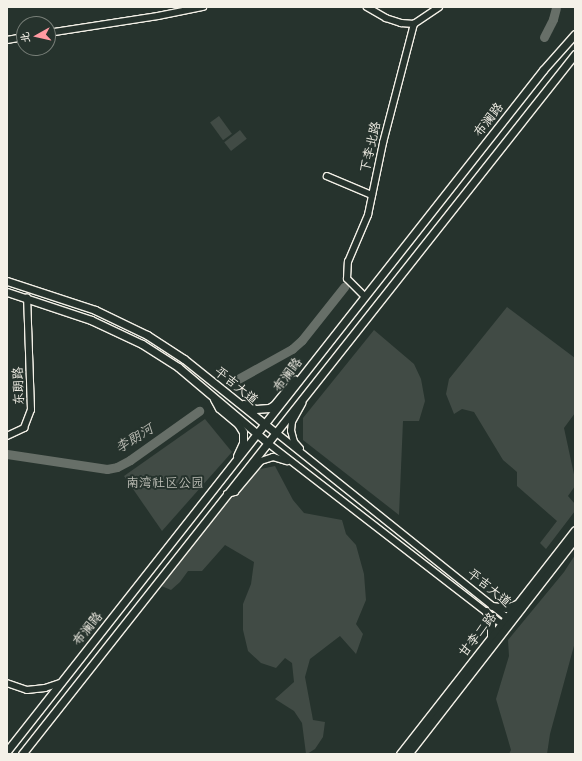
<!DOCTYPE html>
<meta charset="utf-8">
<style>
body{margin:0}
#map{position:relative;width:582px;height:761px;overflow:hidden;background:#26332d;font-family:Delius,"LXGW WenKai TC",sans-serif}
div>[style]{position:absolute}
.green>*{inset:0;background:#414b45;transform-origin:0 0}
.river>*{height:9px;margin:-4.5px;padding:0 4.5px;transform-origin:4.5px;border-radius:4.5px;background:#676f68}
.roads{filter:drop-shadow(1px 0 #f4f1e8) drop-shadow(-1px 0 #f4f1e8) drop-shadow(0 1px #f4f1e8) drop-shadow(0 -1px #f4f1e8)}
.minor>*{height:5.5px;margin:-2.75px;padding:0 2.75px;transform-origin:2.75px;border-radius:2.75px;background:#26332d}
.major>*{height:7px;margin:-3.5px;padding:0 3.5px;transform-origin:3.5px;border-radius:3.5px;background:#26332d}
span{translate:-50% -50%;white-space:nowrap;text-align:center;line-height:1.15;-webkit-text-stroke:4px #26332d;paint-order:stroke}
.street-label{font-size:13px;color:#f4f1e8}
.park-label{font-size:13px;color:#bebfb7}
.water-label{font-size:14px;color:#bcbdb5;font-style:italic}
.frame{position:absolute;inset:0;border:8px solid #f4f1e8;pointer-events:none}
.north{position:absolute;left:16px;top:16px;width:40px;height:40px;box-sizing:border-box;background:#26332d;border:1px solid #787f78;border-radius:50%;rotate:262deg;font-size:11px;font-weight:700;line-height:16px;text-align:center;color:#f4f1e8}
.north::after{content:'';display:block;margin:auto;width:14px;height:18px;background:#ff9aa2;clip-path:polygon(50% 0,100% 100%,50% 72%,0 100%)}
</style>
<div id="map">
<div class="green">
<i style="left:219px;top:116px;width:22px;height:11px;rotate:54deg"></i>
<i style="left:240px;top:130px;width:11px;height:20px;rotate:52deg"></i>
<i style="clip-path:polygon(507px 307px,575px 358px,575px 413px,564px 428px,575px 479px,575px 486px,568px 496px,575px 504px,575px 511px,546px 549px,540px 543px,557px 521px,517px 486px,517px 472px,503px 460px,474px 412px,462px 409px,454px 414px,446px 394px,449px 379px)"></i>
<i style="clip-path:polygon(374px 330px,414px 364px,421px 379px,425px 401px,419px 421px,403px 421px,399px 515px,303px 440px,303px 418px)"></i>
<i style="clip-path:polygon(205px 419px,232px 452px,162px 531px,124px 476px)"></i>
<i style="clip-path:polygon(275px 466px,293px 500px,304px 513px,342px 520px,346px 534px,356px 545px,364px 574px,366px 600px,356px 624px,363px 634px,356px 654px,340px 636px,310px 659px,305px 677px,313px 720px,325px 722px,323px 737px,315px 749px,307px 754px,306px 754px,302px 723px,294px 711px,275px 699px,294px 682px,292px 663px,285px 658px,276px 668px,261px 663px,248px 651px,243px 630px,243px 604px,251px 584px,254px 562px,225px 545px,202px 571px,188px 571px,180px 582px,171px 590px,159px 585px,245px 476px,256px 470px)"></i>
<i style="clip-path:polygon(575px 555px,575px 642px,550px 734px,547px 754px,509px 754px,511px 750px,496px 699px,509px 656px,508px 640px,564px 572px)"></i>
</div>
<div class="river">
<i style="left:544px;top:37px;width:20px;rotate:-63deg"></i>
<i style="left:553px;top:19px;width:11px;rotate:-75deg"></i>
<i style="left:238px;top:379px;width:62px;rotate:-29.1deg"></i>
<i style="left:292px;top:349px;width:13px;rotate:-42deg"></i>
<i style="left:302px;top:340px;width:68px;rotate:-51.6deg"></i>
<i style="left:7px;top:454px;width:101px;rotate:8.5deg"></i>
<i style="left:107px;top:469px;width:10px;rotate:-11deg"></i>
<i style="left:117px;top:467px;width:15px;rotate:-28deg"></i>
<i style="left:130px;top:460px;width:85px;rotate:-35.4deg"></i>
</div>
<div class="roads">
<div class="minor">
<i style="left:367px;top:7px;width:22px;rotate:30deg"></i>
<i style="left:386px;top:18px;width:16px;rotate:18deg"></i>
<i style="left:401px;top:23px;width:13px;rotate:4deg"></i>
<i style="left:48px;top:33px;width:111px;rotate:-8.8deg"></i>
<i style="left:158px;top:16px;width:46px;rotate:-11.3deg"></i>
<i style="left:7px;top:40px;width:17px;rotate:-10deg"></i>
<i style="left:327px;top:176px;width:49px;rotate:22.9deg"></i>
<i style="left:365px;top:297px;width:25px;rotate:-135deg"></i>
<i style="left:347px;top:279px;width:17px;rotate:-87deg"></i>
<i style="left:348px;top:262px;width:51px;rotate:-66.9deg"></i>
<i style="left:368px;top:215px;width:74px;rotate:-78.2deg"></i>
<i style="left:383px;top:143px;width:123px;rotate:-75.4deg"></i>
<i style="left:414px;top:24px;width:30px;rotate:-34deg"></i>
<i style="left:7px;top:436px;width:19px;rotate:-25deg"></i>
<i style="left:24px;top:428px;width:19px;rotate:-69deg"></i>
<i style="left:31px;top:410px;width:112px;rotate:-92deg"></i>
<i style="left:268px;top:443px;width:296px;rotate:37.7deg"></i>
<i style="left:502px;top:624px;width:7px"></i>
<i style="left:509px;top:624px;width:6px;rotate:-108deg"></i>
<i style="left:507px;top:618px;width:296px;rotate:-141.3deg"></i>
<i style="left:300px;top:449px;width:9px;rotate:-131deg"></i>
<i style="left:294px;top:442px;width:11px;rotate:-105deg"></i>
<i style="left:291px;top:431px;width:9px;rotate:-84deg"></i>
<i style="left:292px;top:422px;width:21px;rotate:-61deg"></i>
<i style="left:227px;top:494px;width:8px;rotate:-14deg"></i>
<i style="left:235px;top:492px;width:40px;rotate:-50deg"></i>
<i style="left:261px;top:461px;width:13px;rotate:-18deg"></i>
<i style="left:273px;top:457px;width:15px;rotate:16deg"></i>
<i style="left:7px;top:683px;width:21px;rotate:19deg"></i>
<i style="left:27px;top:690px;width:18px;rotate:-6deg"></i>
<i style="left:45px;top:688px;width:16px;rotate:-18deg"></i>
</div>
<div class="major">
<i style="left:7px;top:281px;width:93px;rotate:18.2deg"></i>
<i style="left:95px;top:310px;width:58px;rotate:25.7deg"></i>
<i style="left:147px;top:335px;width:44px;rotate:33deg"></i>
<i style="left:184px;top:359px;width:118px;rotate:38.8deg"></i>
<i style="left:7px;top:292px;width:89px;rotate:18.4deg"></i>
<i style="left:91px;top:320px;width:56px;rotate:25.2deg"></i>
<i style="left:142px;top:344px;width:43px;rotate:32.6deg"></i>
<i style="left:178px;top:367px;width:118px;rotate:40.2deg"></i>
<i style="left:214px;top:399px;width:10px;rotate:61deg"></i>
<i style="left:219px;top:408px;width:25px;rotate:40deg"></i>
<i style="left:238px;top:424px;width:9px;rotate:58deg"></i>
<i style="left:243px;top:432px;width:11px;rotate:90deg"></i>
<i style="left:243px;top:443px;width:14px;rotate:115deg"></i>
<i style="left:244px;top:404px;width:12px;rotate:24deg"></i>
<i style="left:255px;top:409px;width:14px;rotate:-4deg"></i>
<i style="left:269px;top:408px;width:6px;rotate:-31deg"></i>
<i style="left:274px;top:405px;width:33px;rotate:-51deg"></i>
<i style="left:492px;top:606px;width:14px;rotate:8deg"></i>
<i style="left:506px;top:608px;width:12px;rotate:-20deg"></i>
<i style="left:486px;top:611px;width:14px;rotate:69deg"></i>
<i style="left:491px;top:624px;width:14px;rotate:90deg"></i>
<i style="left:7px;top:751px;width:867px;rotate:-51.79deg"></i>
<i style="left:543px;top:70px;width:48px;rotate:-48.4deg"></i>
<i style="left:22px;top:754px;width:892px;rotate:-51.69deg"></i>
<i style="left:400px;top:754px;width:284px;rotate:-52deg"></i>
<i style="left:408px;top:754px;width:272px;rotate:-52.2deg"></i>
</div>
</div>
<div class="street-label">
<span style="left:489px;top:120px;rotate:-52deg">布澜路</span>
<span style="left:371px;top:147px;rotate:-77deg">下李北路</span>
<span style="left:288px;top:375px;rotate:-53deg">布澜路</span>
<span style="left:19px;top:386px;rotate:-92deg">东朗路</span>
<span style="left:236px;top:386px;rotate:39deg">平吉大道</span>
<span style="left:489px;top:588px;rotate:39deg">平吉大道</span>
<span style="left:88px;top:629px;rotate:-51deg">布澜路</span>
<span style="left:478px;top:635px;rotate:-52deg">甘李二路</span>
</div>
<div class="park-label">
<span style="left:165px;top:483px">南湾社区公园</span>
</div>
<div class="water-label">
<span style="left:134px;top:438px;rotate:-32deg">李朗河</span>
</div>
<div class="frame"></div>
<div class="north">北</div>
</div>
